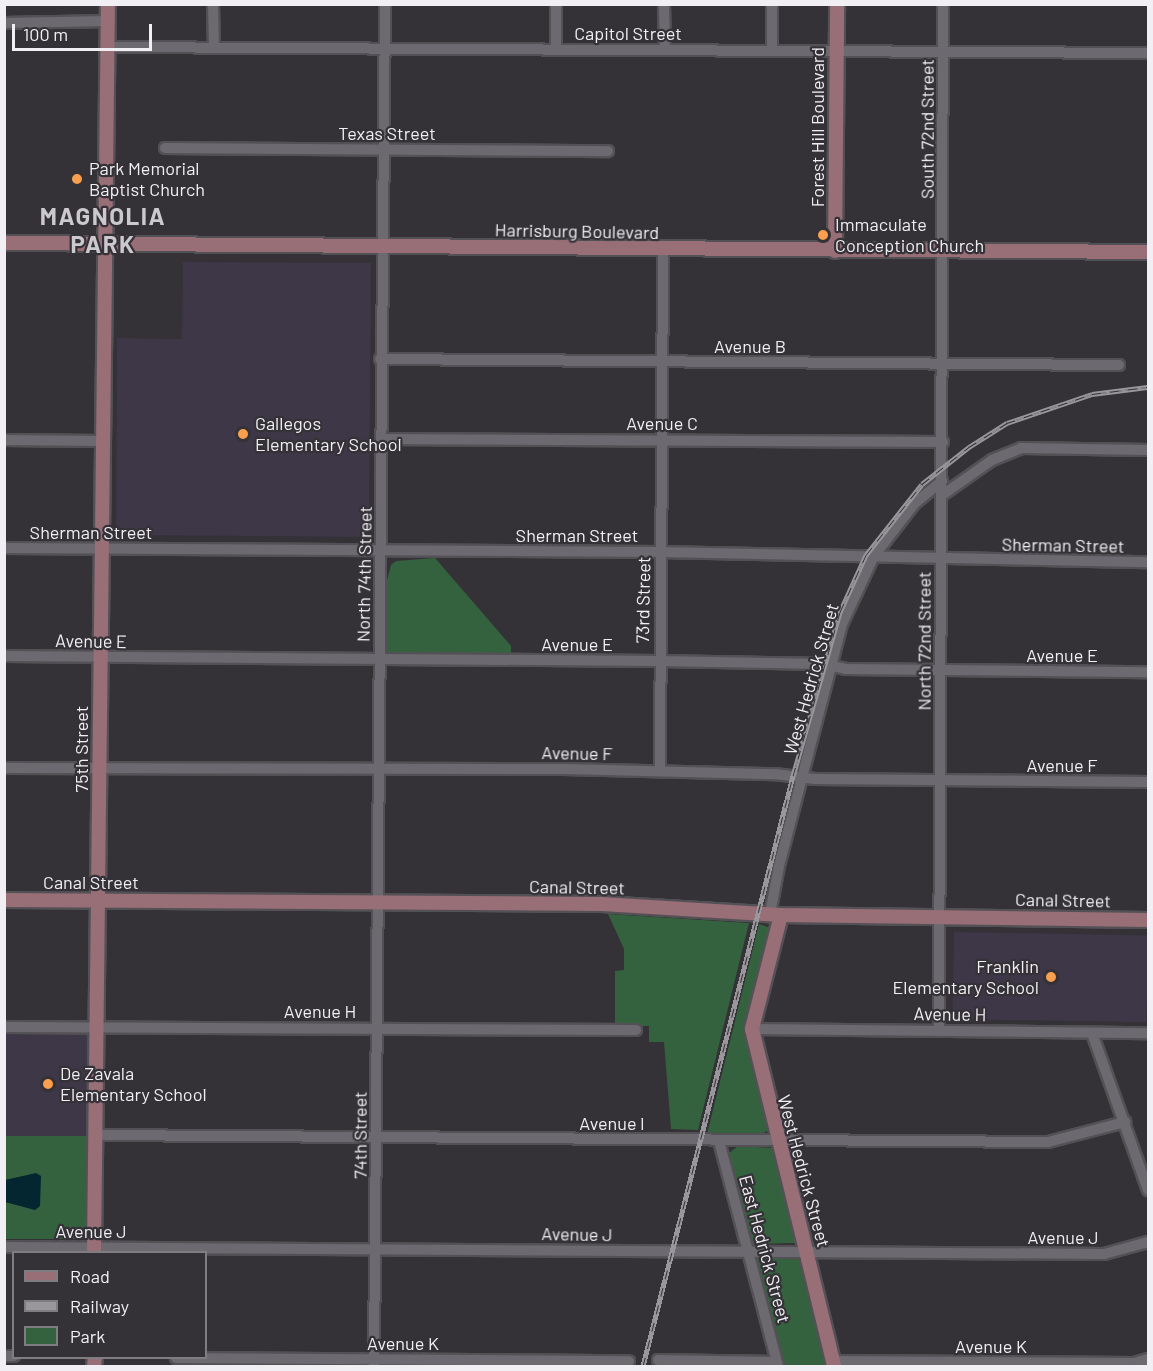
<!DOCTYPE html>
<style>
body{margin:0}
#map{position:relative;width:1153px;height:1371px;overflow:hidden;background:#343137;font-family:Barlow,sans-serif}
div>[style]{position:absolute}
.education>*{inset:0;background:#3d3747;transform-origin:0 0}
.green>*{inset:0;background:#34623e;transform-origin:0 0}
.water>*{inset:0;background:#042630}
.roads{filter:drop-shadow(2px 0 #535155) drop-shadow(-2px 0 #535155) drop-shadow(0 2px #535155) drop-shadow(0 -2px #535155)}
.street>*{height:10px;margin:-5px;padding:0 5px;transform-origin:5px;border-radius:5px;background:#6d6970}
.secondary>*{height:14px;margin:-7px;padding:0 7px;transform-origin:7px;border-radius:7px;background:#986e77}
.rail>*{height:5px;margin-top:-2.5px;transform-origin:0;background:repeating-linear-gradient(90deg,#343137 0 9px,#99979c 0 18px);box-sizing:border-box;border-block:2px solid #99979c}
.dots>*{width:16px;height:16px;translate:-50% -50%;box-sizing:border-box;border:3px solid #343137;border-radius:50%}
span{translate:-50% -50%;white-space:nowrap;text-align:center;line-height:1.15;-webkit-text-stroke:4.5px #343137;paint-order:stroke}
.street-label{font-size:18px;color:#f1eff3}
.poi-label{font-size:18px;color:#f1eff3}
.left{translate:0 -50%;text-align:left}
.right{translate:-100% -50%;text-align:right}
.district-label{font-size:24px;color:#ccc8cf;font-weight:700;letter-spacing:1.5px}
.frame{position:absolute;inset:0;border:6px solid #f1eff3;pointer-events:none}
.legend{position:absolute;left:12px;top:1251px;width:195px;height:108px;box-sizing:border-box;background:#343137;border:2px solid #807d82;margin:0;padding:8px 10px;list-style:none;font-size:18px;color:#f1eff3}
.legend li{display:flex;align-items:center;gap:12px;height:30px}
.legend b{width:30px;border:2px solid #807d82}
.scale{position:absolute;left:12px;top:24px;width:140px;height:27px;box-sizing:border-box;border:3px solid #f1eff3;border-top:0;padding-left:8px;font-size:18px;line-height:21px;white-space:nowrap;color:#f1eff3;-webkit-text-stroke:4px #343137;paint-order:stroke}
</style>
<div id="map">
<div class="education">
<i style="clip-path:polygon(183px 262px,371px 263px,369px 531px,362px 537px,122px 535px,116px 529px,117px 338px,182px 339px)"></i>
<i style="left:954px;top:932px;width:194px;height:87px;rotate:1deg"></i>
<i style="left:5px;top:1030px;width:86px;height:106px;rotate:1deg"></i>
</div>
<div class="green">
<i style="clip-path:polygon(435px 558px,511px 646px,511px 655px,386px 653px,386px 584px,391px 565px,396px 561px)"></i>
<i style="clip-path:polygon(608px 914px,749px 923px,698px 1130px,671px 1129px,664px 1042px,649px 1042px,649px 1026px,615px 1026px,615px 971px,624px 970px,624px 949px)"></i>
<i style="clip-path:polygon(759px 924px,773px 929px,751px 1016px,770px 1129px,762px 1134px,707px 1134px)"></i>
<i style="left:5px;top:1136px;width:86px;height:103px"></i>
<i style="clip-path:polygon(738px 1146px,774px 1148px,798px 1238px,795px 1243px,754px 1244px,748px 1240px,729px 1153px)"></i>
<i style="clip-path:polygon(793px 1256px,805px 1261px,829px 1366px,782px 1366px,755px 1264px,760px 1257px)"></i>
</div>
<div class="water">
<i style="clip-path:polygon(36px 1173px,41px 1176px,40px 1206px,35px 1210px,5px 1202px,5px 1180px)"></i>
</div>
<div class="roads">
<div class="street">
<i style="left:213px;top:4px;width:43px;rotate:88.7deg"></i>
<i style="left:556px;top:4px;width:45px;rotate:90deg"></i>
<i style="left:664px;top:4px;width:46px;rotate:88.8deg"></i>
<i style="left:4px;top:23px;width:104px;rotate:-1.1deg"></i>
<i style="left:108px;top:47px;width:1040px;rotate:0.33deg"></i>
<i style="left:772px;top:49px;width:45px;rotate:-90deg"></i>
<i style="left:165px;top:148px;width:443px;rotate:0.4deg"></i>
<i style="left:380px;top:359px;width:739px;rotate:0.47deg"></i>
<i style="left:382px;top:439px;width:561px;rotate:0.31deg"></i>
<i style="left:4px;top:440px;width:97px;rotate:0.6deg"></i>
<i style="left:941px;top:496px;width:62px;rotate:-35.2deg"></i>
<i style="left:992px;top:460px;width:31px;rotate:-22deg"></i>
<i style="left:1021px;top:448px;width:127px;rotate:0.9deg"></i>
<i style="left:4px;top:548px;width:656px;rotate:0.35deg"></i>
<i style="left:660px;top:552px;width:488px;rotate:1.2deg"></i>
<i style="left:4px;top:656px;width:655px;rotate:0.44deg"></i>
<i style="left:659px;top:661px;width:165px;rotate:1deg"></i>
<i style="left:824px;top:664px;width:22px;rotate:13deg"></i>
<i style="left:845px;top:669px;width:303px;rotate:0.6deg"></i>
<i style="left:4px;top:768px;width:560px;rotate:0.1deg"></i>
<i style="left:564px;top:769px;width:211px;rotate:1.4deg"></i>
<i style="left:775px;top:774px;width:40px;rotate:7.1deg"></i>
<i style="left:815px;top:779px;width:333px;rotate:0.5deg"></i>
<i style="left:660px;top:771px;width:521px;rotate:-89.67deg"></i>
<i style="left:770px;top:914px;width:49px;rotate:-79.4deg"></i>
<i style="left:779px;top:866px;width:250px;rotate:-75.4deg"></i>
<i style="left:842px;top:624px;width:75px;rotate:-64.8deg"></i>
<i style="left:874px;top:556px;width:67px;rotate:-52.3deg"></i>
<i style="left:915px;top:503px;width:35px;rotate:-39deg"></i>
<i style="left:4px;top:1027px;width:632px;rotate:0.27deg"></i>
<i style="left:752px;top:1029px;width:396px;rotate:0.6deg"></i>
<i style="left:939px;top:1031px;width:1024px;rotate:-89.78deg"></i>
<i style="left:1092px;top:1033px;width:167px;rotate:70.4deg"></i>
<i style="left:96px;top:1135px;width:952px;rotate:0.42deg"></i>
<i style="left:1048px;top:1142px;width:80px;rotate:-14.6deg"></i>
<i style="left:719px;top:1141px;width:233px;rotate:75.3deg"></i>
<i style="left:4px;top:1247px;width:1100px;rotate:0.36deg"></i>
<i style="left:1104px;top:1254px;width:46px;rotate:-15.3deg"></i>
<i style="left:4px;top:1356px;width:10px"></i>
<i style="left:176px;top:1358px;width:453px;rotate:0.4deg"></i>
<i style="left:658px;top:1360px;width:118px;rotate:1deg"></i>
<i style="left:833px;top:1361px;width:301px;rotate:0.4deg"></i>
<i style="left:1134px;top:1363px;width:15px;rotate:-16deg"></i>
<i style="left:374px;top:1366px;width:1362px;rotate:-89.54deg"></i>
</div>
<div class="secondary">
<i style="left:4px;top:243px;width:1144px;rotate:0.45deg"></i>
<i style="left:835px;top:251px;width:247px;rotate:-89.5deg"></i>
<i style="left:4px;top:900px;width:598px;rotate:0.38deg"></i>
<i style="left:602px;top:904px;width:179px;rotate:3.5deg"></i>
<i style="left:781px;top:915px;width:367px;rotate:0.8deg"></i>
<i style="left:781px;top:915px;width:118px;rotate:104.3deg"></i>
<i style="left:752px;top:1029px;width:347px;rotate:76.3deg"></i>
<i style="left:94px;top:1252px;width:1248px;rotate:-89.36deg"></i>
<i style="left:94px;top:1366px;width:8px;rotate:-83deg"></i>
</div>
</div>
<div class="rail">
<i style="left:643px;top:1366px;width:609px;rotate:-75.74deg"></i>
<i style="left:793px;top:776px;width:171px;rotate:-74deg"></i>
<i style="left:840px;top:612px;width:63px;rotate:-65.5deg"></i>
<i style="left:866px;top:555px;width:90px;rotate:-51.7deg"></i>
<i style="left:922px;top:484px;width:60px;rotate:-38.2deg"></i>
<i style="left:969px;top:447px;width:45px;rotate:-32.3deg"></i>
<i style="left:1007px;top:423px;width:90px;rotate:-18.8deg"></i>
<i style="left:1092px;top:394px;width:56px;rotate:-7.1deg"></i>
</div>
<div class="dots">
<i style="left:77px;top:179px;background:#fa9f4f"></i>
<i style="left:823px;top:235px;background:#fa9f4f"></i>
<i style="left:243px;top:434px;background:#fa9f4f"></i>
<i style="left:1051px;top:977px;background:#fa9f4f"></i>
<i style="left:48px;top:1084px;background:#fa9f4f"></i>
</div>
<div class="street-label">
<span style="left:628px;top:33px">Capitol Street</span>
<span style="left:817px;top:127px;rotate:-90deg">Forest Hill Boulevard</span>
<span style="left:927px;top:129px;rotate:-90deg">South 72nd Street</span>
<span style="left:387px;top:133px">Texas Street</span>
<span style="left:577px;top:231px;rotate:1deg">Harrisburg Boulevard</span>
<span style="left:750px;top:346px">Avenue B</span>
<span style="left:662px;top:423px">Avenue C</span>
<span style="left:91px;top:532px">Sherman Street</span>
<span style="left:577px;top:535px">Sherman Street</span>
<span style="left:1063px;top:545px;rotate:1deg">Sherman Street</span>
<span style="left:364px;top:574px;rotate:-89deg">North 74th Street</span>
<span style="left:643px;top:600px;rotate:-89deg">73rd Street</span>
<span style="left:91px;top:641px;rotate:1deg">Avenue E</span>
<span style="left:924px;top:641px;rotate:-90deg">North 72nd Street</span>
<span style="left:577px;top:644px">Avenue E</span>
<span style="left:1062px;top:655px">Avenue E</span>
<span style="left:811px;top:679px;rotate:-74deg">West Hedrick Street</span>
<span style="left:81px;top:749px;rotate:-90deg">75th Street</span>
<span style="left:577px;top:753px;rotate:1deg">Avenue F</span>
<span style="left:1062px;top:765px">Avenue F</span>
<span style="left:91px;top:882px">Canal Street</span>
<span style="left:577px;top:887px;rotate:1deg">Canal Street</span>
<span style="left:1063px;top:900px;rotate:1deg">Canal Street</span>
<span style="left:320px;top:1011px">Avenue H</span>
<span style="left:950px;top:1014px;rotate:1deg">Avenue H</span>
<span style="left:612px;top:1123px">Avenue I</span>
<span style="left:360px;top:1135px;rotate:-90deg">74th Street</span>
<span style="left:804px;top:1171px;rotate:75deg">West Hedrick Street</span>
<span style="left:91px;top:1231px">Avenue J</span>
<span style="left:577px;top:1234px;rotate:1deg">Avenue J</span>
<span style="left:1063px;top:1237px">Avenue J</span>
<span style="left:765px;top:1249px;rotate:75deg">East Hedrick Street</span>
<span style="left:403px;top:1343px">Avenue K</span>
<span style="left:991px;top:1346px">Avenue K</span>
</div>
<div class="poi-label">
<span class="left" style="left:89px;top:179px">Park Memorial<br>Baptist Church</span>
<span class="left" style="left:835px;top:235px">Immaculate<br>Conception Church</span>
<span class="left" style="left:255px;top:434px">Gallegos<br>Elementary School</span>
<span class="right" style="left:1039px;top:977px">Franklin<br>Elementary School</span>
<span class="left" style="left:60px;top:1084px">De Zavala<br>Elementary School</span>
</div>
<div class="district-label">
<span style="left:103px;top:230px">MAGNOLIA<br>PARK</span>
</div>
<div class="frame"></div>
<ul class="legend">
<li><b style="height:8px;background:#986e77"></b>Road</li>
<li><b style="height:8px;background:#99979c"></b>Railway</li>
<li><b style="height:16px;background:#34623e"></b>Park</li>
</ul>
<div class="scale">100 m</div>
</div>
